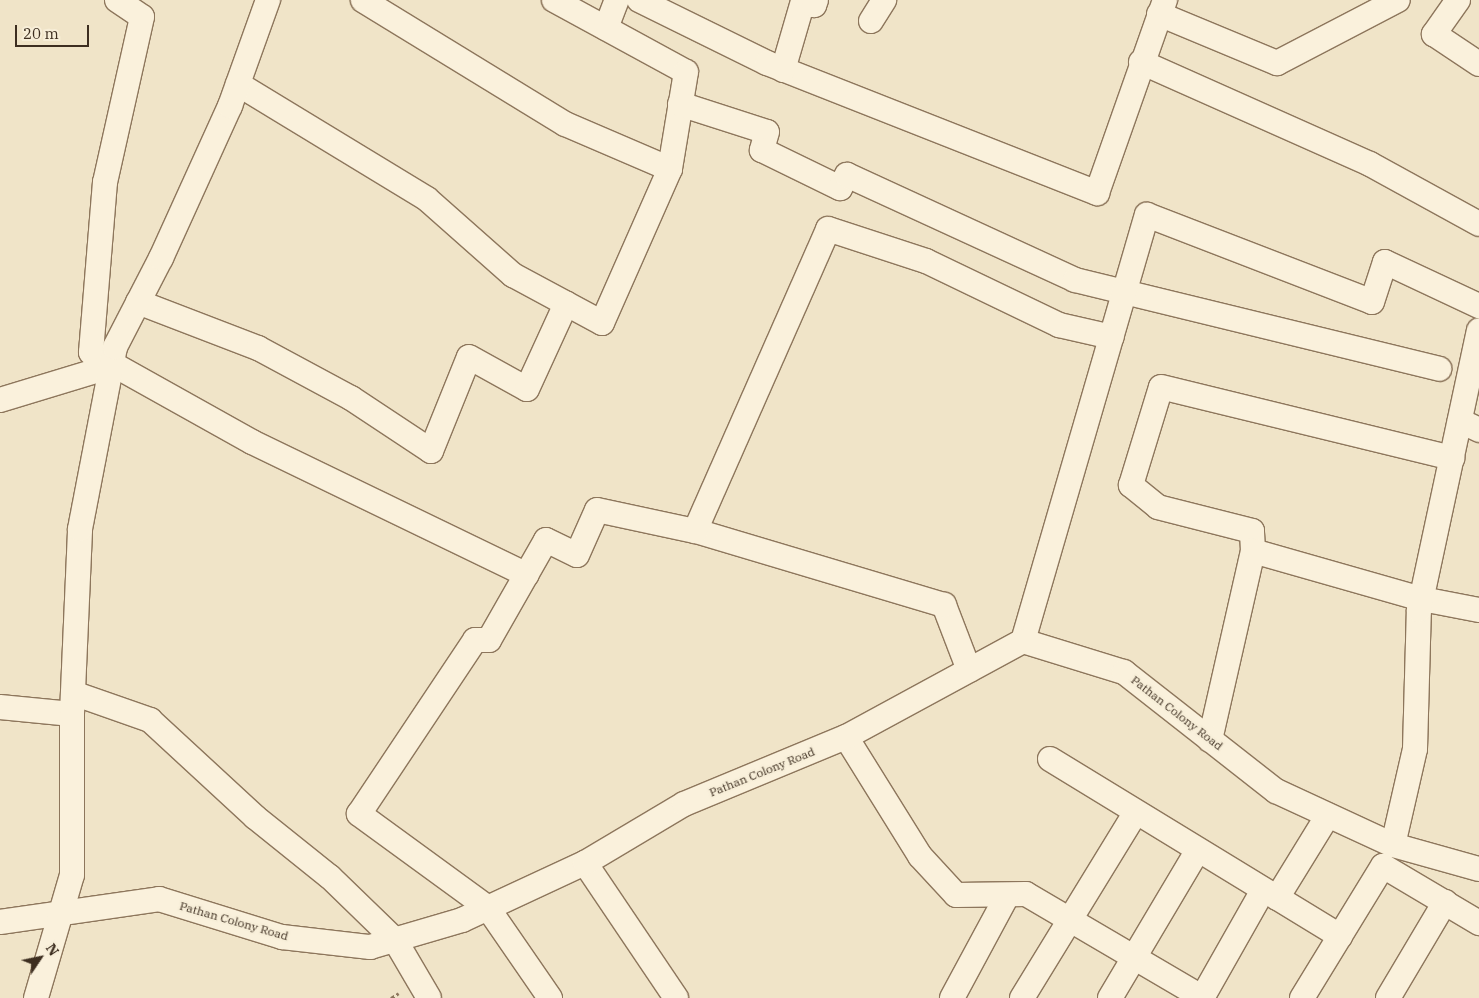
<!DOCTYPE html>
<style>
body{margin:0}
#map{position:relative;width:1479px;height:998px;overflow:hidden;background:#f0e4c8;font-family:"IBM Plex Serif",serif}
div>[style]{position:absolute}
.path>*{height:3px;margin-top:-1.5px;transform-origin:0;background:repeating-linear-gradient(90deg,#8d765c 0 4px,transparent 0 6.5px)}
.roads{filter:drop-shadow(1px 0 #8d765c) drop-shadow(-1px 0 #8d765c) drop-shadow(0 1px #8d765c) drop-shadow(0 -1px #8d765c)}
.minor>*{height:24px;margin:-12px;padding:0 12px;transform-origin:12px;border-radius:12px;background:#faf1dc}
span{translate:-50% -50%;white-space:nowrap;text-align:center;line-height:1.15;-webkit-text-stroke:4px #f7eed8;paint-order:stroke}
.street-label{font-size:12px;color:#3d2e20}
.north{position:absolute;left:15px;top:933px;width:50px;height:50px;-webkit-text-stroke:4px #f7eed8;paint-order:stroke;rotate:56deg;font-size:14px;font-weight:700;line-height:20px;text-align:center;color:#3d2e20}
.north::after{content:'';display:block;margin:auto;width:18px;height:22px;background:#3d2e20;clip-path:polygon(50% 0,100% 100%,50% 72%,0 100%)}
.scale{position:absolute;left:15px;top:25px;width:74px;height:22px;box-sizing:border-box;border:2px solid #3d2e20;border-top:0;padding-left:6px;font-size:15px;line-height:18px;white-space:nowrap;color:#3d2e20;-webkit-text-stroke:4px #f7eed8;paint-order:stroke}
</style>
<div id="map">
<div class="path">
<i style="left:391px;top:998px;width:9px;rotate:-32deg"></i>
</div>
<div class="roads">
<div class="minor">
<i style="left:117px;top:0;width:30px;rotate:34deg"></i>
<i style="left:142px;top:17px;width:169px;rotate:102.6deg"></i>
<i style="left:105px;top:182px;width:171px;rotate:94.7deg"></i>
<i style="left:91px;top:352px;width:184px;rotate:29.2deg"></i>
<i style="left:252px;top:442px;width:305px;rotate:25.8deg"></i>
<i style="left:554px;top:0;width:150px;rotate:28.6deg"></i>
<i style="left:686px;top:72px;width:98px;rotate:99.4deg"></i>
<i style="left:639px;top:0;width:143px;rotate:26.2deg"></i>
<i style="left:767px;top:63px;width:355px;rotate:21.5deg"></i>
<i style="left:1097px;top:193px;width:205px;rotate:-70.6deg"></i>
<i style="left:1458px;top:0;width:42px;rotate:125.2deg"></i>
<i style="left:1434px;top:34px;width:54px;rotate:33.7deg"></i>
<i style="left:1159px;top:14px;width:128px;rotate:22.6deg"></i>
<i style="left:1277px;top:63px;width:136px;rotate:-27.5deg"></i>
<i style="left:871px;top:21px;width:25px;rotate:-58deg"></i>
<i style="left:606px;top:28px;width:30px;rotate:-69deg"></i>
<i style="left:1141px;top:62px;width:251px;rotate:24deg"></i>
<i style="left:1370px;top:164px;width:124px;rotate:28.8deg"></i>
<i style="left:783px;top:70px;width:72px;rotate:-73.8deg"></i>
<i style="left:803px;top:1px;width:12px;rotate:20deg"></i>
<i style="left:814px;top:5px;width:5px;rotate:-68deg"></i>
<i style="left:238px;top:84px;width:221px;rotate:31.3deg"></i>
<i style="left:427px;top:199px;width:115px;rotate:41.5deg"></i>
<i style="left:513px;top:275px;width:101px;rotate:28.3deg"></i>
<i style="left:602px;top:323px;width:168px;rotate:-66.2deg"></i>
<i style="left:670px;top:169px;width:114px;rotate:-156.8deg"></i>
<i style="left:565px;top:124px;width:237px;rotate:-148.5deg"></i>
<i style="left:680px;top:104px;width:91px;rotate:17.8deg"></i>
<i style="left:767px;top:132px;width:19px;rotate:106deg"></i>
<i style="left:762px;top:150px;width:87px;rotate:26deg"></i>
<i style="left:840px;top:188px;width:15px;rotate:-62deg"></i>
<i style="left:847px;top:175px;width:251px;rotate:24.7deg"></i>
<i style="left:1075px;top:280px;width:375px;rotate:13.7deg"></i>
<i style="left:138px;top:302px;width:129px;rotate:21deg"></i>
<i style="left:258px;top:348px;width:106px;rotate:28.3deg"></i>
<i style="left:351px;top:398px;width:96px;rotate:33.5deg"></i>
<i style="left:431px;top:451px;width:101px;rotate:-68deg"></i>
<i style="left:469px;top:357px;width:66px;rotate:28.9deg"></i>
<i style="left:527px;top:389px;width:94px;rotate:-65.4deg"></i>
<i style="left:0;top:400px;width:117px;rotate:-16.9deg"></i>
<i style="left:1460px;top:421px;width:21px;rotate:25deg"></i>
<i style="left:1253px;top:551px;width:20px;rotate:-93deg"></i>
<i style="left:1252px;top:531px;width:97px;rotate:-165.7deg"></i>
<i style="left:1158px;top:507px;width:35px;rotate:-141deg"></i>
<i style="left:1131px;top:485px;width:102px;rotate:-73deg"></i>
<i style="left:1161px;top:387px;width:300px;rotate:13.7deg"></i>
<i style="left:1023px;top:641px;width:444px;rotate:-73.8deg"></i>
<i style="left:1147px;top:215px;width:241px;rotate:21.1deg"></i>
<i style="left:1372px;top:302px;width:42px;rotate:-72deg"></i>
<i style="left:1385px;top:262px;width:104px;rotate:25.1deg"></i>
<i style="left:969px;top:670px;width:70px;rotate:-111deg"></i>
<i style="left:944px;top:605px;width:260px;rotate:-163.4deg"></i>
<i style="left:695px;top:531px;width:330px;rotate:-66.2deg"></i>
<i style="left:828px;top:229px;width:103px;rotate:18.1deg"></i>
<i style="left:926px;top:261px;width:148px;rotate:25.7deg"></i>
<i style="left:1059px;top:325px;width:54px;rotate:12.8deg"></i>
<i style="left:73px;top:693px;width:82px;rotate:19.3deg"></i>
<i style="left:150px;top:720px;width:143px;rotate:42.7deg"></i>
<i style="left:255px;top:817px;width:96px;rotate:38.7deg"></i>
<i style="left:330px;top:877px;width:91px;rotate:44.1deg"></i>
<i style="left:395px;top:940px;width:67px;rotate:59.6deg"></i>
<i style="left:0;top:707px;width:72px;rotate:5.6deg"></i>
<i style="left:846px;top:737px;width:140px;rotate:58.1deg"></i>
<i style="left:920px;top:856px;width:53px;rotate:47.3deg"></i>
<i style="left:956px;top:895px;width:70px;rotate:-0.8deg"></i>
<i style="left:1026px;top:894px;width:205px;rotate:30.4deg"></i>
<i style="left:1210px;top:740px;width:194px;rotate:-77.2deg"></i>
<i style="left:1253px;top:551px;width:176px;rotate:15.9deg"></i>
<i style="left:1422px;top:599px;width:58px;rotate:10.9deg"></i>
<i style="left:1050px;top:759px;width:340px;rotate:31.4deg"></i>
<i style="left:1393px;top:845px;width:98px;rotate:-77.1deg"></i>
<i style="left:1415px;top:749px;width:139px;rotate:-88.4deg"></i>
<i style="left:1419px;top:610px;width:286px;rotate:-77.9deg"></i>
<i style="left:585px;top:863px;width:163px;rotate:56deg"></i>
<i style="left:1277px;top:898px;width:97px;rotate:-58.4deg"></i>
<i style="left:0;top:922px;width:161px;rotate:-8.2deg"></i>
<i style="left:159px;top:899px;width:129px;rotate:17.2deg"></i>
<i style="left:282px;top:937px;width:89px;rotate:6.5deg"></i>
<i style="left:370px;top:947px;width:96px;rotate:-16.4deg"></i>
<i style="left:462px;top:920px;width:136px;rotate:-24.9deg"></i>
<i style="left:585px;top:863px;width:115px;rotate:-30.8deg"></i>
<i style="left:684px;top:804px;width:175px;rotate:-22.5deg"></i>
<i style="left:846px;top:737px;width:201px;rotate:-28.5deg"></i>
<i style="left:1023px;top:641px;width:106px;rotate:17.1deg"></i>
<i style="left:1124px;top:672px;width:193px;rotate:38.1deg"></i>
<i style="left:1276px;top:791px;width:129px;rotate:24.8deg"></i>
<i style="left:1393px;top:845px;width:89px;rotate:15.6deg"></i>
<i style="left:36px;top:998px;width:128px;rotate:-73.7deg"></i>
<i style="left:72px;top:875px;width:161px;rotate:-90deg"></i>
<i style="left:72px;top:714px;width:185px;rotate:-87.5deg"></i>
<i style="left:80px;top:529px;width:185px;rotate:-79.1deg"></i>
<i style="left:115px;top:347px;width:100px;rotate:-62.7deg"></i>
<i style="left:161px;top:258px;width:167px;rotate:-65.6deg"></i>
<i style="left:230px;top:106px;width:113px;rotate:-70.3deg"></i>
<i style="left:550px;top:998px;width:109px;rotate:-124.6deg"></i>
<i style="left:488px;top:908px;width:160px;rotate:-143.9deg"></i>
<i style="left:359px;top:814px;width:209px;rotate:-56.3deg"></i>
<i style="left:475px;top:640px;width:14px"></i>
<i style="left:489px;top:640px;width:115px;rotate:-60.3deg"></i>
<i style="left:546px;top:540px;width:34px;rotate:26deg"></i>
<i style="left:577px;top:555px;width:49px;rotate:-66deg"></i>
<i style="left:597px;top:510px;width:100px;rotate:12.1deg"></i>
<i style="left:952px;top:998px;width:116px;rotate:-61.7deg"></i>
<i style="left:1022px;top:998px;width:218px;rotate:-58.5deg"></i>
<i style="left:1110px;top:998px;width:172px;rotate:-59.3deg"></i>
<i style="left:1202px;top:998px;width:124px;rotate:-60.5deg"></i>
<i style="left:1302px;top:998px;width:155px;rotate:-58.5deg"></i>
<i style="left:1383px;top:866px;width:112px;rotate:30.7deg"></i>
<i style="left:1388px;top:998px;width:112px;rotate:-59.3deg"></i>
</div>
</div>
<div class="street-label">
<span style="left:1177px;top:713px;rotate:38deg">Pathan Colony Road</span>
<span style="left:762px;top:772px;rotate:-22deg">Pathan Colony Road</span>
<span style="left:234px;top:921px;rotate:16deg">Pathan Colony Road</span>
</div>
<div class="north">N</div>
<div class="scale">20 m</div>
</div>
